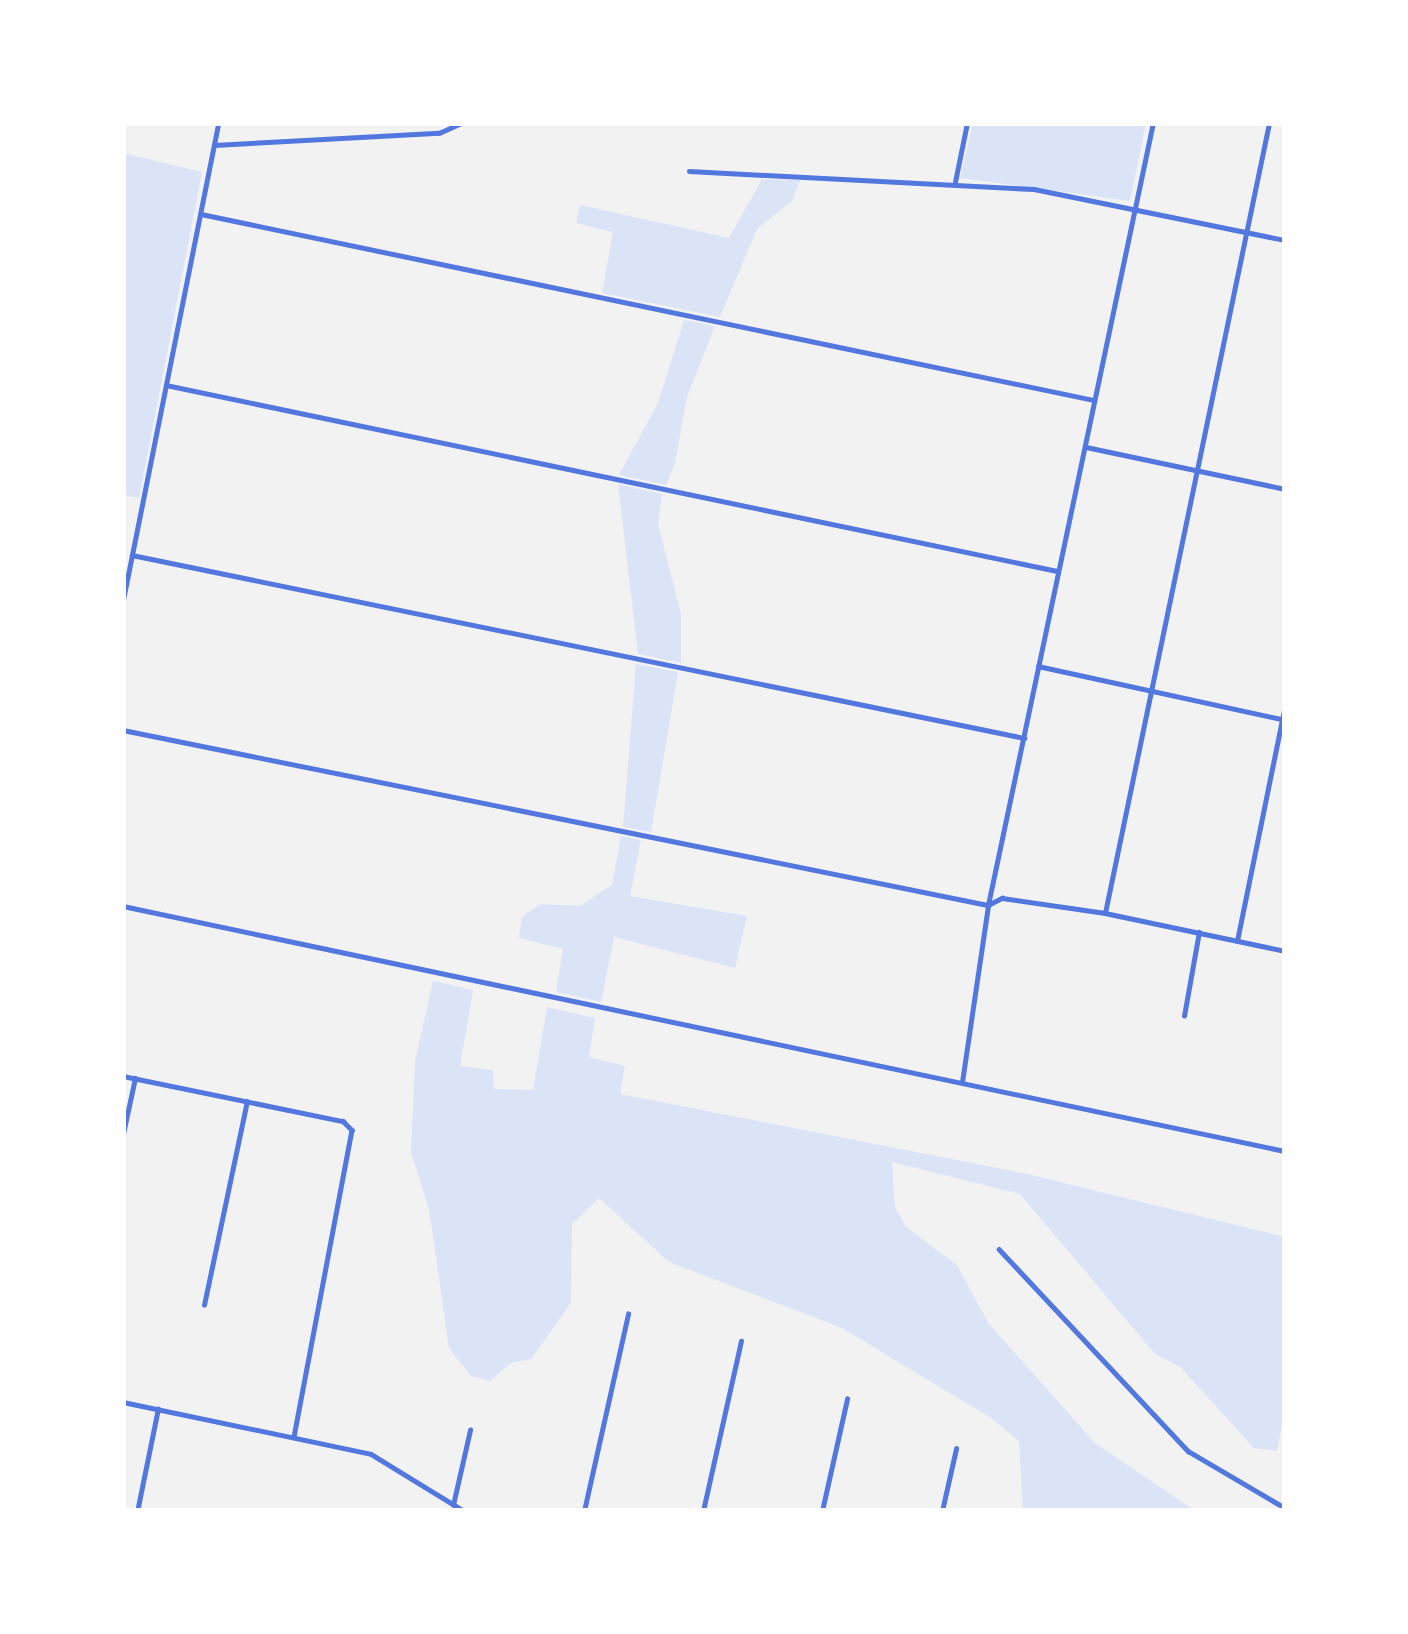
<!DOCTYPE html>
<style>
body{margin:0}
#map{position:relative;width:1408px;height:1634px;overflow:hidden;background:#f2f2f2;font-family:"IBM Plex Sans",sans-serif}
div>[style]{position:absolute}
.green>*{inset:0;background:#dbe4f7}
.minor>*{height:4.5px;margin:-2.25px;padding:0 2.25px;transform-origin:2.25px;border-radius:2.25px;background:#5277de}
.tertiary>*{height:4.5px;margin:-2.25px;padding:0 2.25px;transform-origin:2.25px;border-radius:2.25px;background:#5277de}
span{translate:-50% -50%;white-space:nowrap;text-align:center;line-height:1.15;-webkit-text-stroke:12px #fff;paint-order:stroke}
.frame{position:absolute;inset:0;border:126px solid #fff;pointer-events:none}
</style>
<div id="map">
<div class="green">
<i style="clip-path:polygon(973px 123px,1146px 123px,1130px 201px,960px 178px)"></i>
<i style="clip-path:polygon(123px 153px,202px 172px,139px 498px,123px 495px)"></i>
<i style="clip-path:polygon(762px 179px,800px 180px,792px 201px,757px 229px,720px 317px,602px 293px,613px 232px,576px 223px,580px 205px,729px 238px)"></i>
<i style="clip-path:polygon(684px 320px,715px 326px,687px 397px,675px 463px,666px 485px,619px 475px,658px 403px)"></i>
<i style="clip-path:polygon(618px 484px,662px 494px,658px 524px,681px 614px,681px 663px,638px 654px)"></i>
<i style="clip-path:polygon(636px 664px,678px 672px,651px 832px,623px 827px)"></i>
<i style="clip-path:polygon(621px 836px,641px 840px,630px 896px,747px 916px,735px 968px,614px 937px,601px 1002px,556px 992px,563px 949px,519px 938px,522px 917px,540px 904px,580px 906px,612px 885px)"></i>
<i style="clip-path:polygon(433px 981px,473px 990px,460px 1066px,493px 1070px,494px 1089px,533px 1090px,547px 1007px,595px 1018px,589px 1057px,625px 1066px,620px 1094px,1023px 1173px,1285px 1237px,1285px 1410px,1277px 1451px,1254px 1448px,1180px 1367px,1155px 1354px,1020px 1194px,892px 1162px,895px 1207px,906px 1227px,957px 1265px,989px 1324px,1095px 1443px,1195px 1511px,1023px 1511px,1019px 1441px,991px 1418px,842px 1328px,669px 1262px,599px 1198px,572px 1224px,571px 1303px,531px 1359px,511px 1363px,490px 1381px,471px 1376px,449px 1348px,429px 1209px,411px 1152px,415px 1061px)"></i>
</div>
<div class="minor">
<i style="left:214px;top:145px;width:225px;rotate:-3.1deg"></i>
<i style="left:439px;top:133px;width:24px;rotate:-24deg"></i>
<i style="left:689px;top:171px;width:345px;rotate:3deg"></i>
<i style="left:1034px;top:189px;width:256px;rotate:11.5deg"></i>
<i style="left:955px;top:182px;width:60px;rotate:-78.5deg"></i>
<i style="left:201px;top:214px;width:912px;rotate:11.77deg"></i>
<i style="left:166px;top:385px;width:910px;rotate:11.79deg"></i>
<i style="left:1086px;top:447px;width:203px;rotate:11.9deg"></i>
<i style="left:132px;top:555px;width:911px;rotate:11.59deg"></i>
<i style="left:1038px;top:666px;width:253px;rotate:12.3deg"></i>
<i style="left:123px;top:730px;width:883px;rotate:11.44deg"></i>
<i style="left:988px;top:905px;width:16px;rotate:-27deg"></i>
<i style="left:1002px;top:898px;width:104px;rotate:8.3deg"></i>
<i style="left:1105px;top:913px;width:184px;rotate:11.9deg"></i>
<i style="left:1105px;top:913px;width:807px;rotate:-78.27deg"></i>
<i style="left:1237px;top:941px;width:241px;rotate:-78.5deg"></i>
<i style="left:1184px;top:1016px;width:85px;rotate:-79.9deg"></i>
<i style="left:123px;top:1076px;width:225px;rotate:11.6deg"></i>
<i style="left:343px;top:1121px;width:13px;rotate:45deg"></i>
<i style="left:352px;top:1130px;width:312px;rotate:100.7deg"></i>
<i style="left:962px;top:1082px;width:179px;rotate:-81.6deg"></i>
<i style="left:988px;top:905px;width:799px;rotate:-78.09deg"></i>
<i style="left:123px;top:1134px;width:57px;rotate:-77.9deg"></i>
<i style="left:999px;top:1249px;width:277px;rotate:46.9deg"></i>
<i style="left:1188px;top:1451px;width:113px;rotate:30.4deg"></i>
<i style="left:204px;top:1305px;width:208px;rotate:-78.1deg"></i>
<i style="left:123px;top:1402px;width:253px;rotate:11.8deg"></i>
<i style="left:371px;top:1454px;width:109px;rotate:31.5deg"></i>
<i style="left:453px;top:1505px;width:77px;rotate:-77.2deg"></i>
<i style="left:138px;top:1507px;width:100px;rotate:-78.5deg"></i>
<i style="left:584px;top:1511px;width:202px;rotate:-77.4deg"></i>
<i style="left:703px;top:1511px;width:174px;rotate:-77.4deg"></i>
<i style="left:822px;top:1511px;width:115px;rotate:-77.4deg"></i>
<i style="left:942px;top:1511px;width:64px;rotate:-77.3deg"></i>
</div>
<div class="tertiary">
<i style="left:123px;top:600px;width:486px;rotate:-78.7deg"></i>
<i style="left:123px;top:906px;width:1188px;rotate:11.91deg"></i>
</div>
<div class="frame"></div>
</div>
